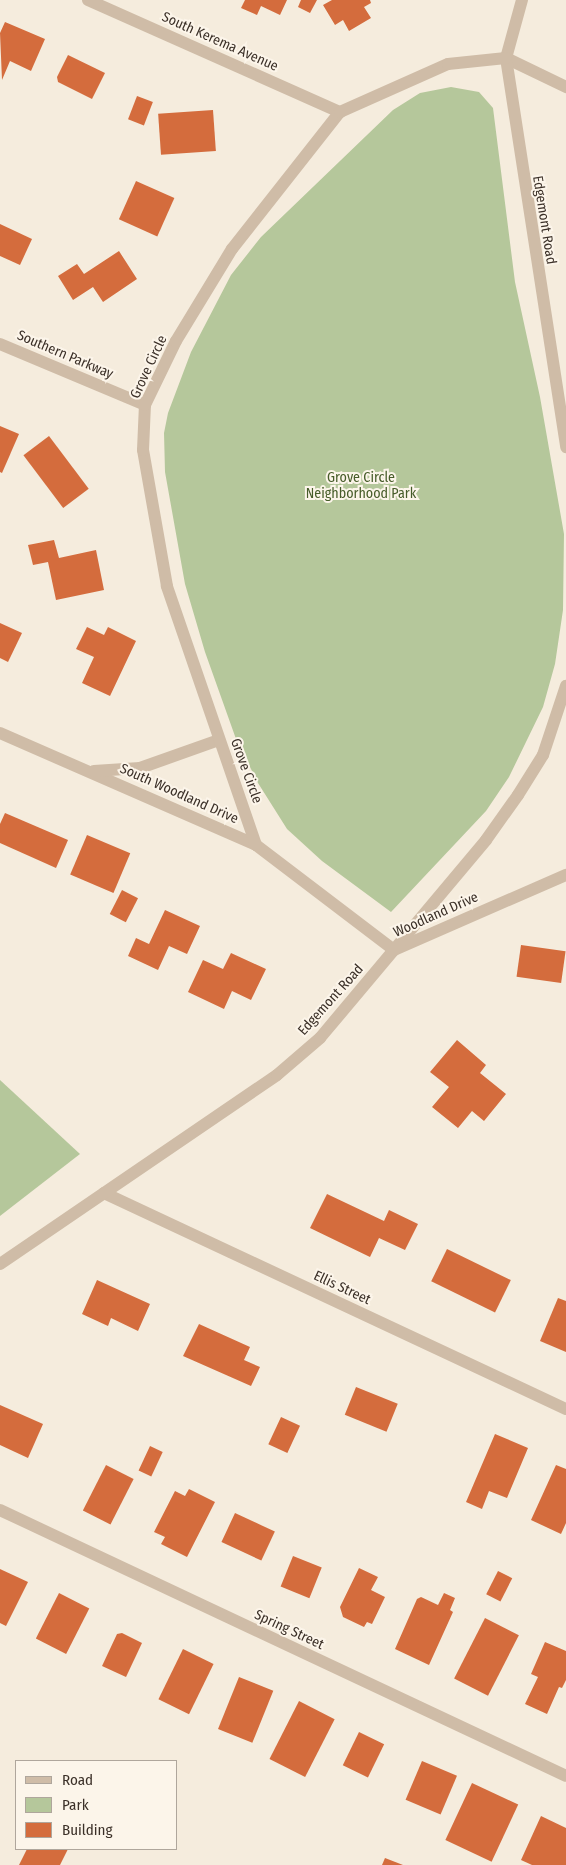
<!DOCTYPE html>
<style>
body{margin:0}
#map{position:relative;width:566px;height:1865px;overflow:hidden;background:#f5ecdd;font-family:"Fira Sans Condensed",sans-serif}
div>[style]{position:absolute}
.green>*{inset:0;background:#b5c79b}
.building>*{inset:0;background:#d46c3d;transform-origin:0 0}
.minor>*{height:12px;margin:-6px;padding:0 6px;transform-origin:6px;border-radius:6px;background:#cfbca7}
.tertiary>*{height:12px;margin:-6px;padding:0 6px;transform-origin:6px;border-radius:6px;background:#cfbca7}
span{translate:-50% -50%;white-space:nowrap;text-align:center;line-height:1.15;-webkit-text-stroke:4px #fcf5ea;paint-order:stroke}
.street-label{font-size:14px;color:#3b3028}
.park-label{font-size:14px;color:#465c29}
.legend{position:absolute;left:15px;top:1760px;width:162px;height:90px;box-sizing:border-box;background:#fcf5ea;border:1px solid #afa69c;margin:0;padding:6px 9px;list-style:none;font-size:15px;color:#3b3028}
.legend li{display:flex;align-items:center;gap:10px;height:25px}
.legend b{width:25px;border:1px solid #afa69c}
</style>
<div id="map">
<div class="green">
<i style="clip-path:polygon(451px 87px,479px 92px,493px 108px,515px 282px,540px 397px,564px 534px,563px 610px,555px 664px,543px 707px,509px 777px,486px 811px,391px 912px,322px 861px,287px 829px,258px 783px,236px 739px,205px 652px,185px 584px,165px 472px,164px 433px,168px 413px,191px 352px,231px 275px,261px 237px,393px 110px,420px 93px)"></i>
<i style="clip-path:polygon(0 1080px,80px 1154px,0 1216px)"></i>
</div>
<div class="building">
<i style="clip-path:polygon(245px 0,287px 0,280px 15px,261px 6px,257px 15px,241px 8px)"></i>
<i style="clip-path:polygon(301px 0,317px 0,310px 13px,298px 7px)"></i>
<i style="clip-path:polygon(332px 0,370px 0,371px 3px,364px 7px,371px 18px,349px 31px,343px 20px,335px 25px,323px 5px)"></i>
<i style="clip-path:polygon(5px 22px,45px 39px,31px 71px,10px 61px,2px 80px,0 33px)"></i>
<i style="clip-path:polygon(68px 55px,105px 73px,92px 99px,58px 82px,57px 77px)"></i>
<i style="left:137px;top:96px;width:17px;height:25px;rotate:21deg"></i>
<i style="left:213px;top:110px;width:41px;height:55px;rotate:86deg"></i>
<i style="left:136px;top:181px;width:42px;height:42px;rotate:24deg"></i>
<i style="clip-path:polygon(0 224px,32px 239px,20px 265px,0 256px)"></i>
<i style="clip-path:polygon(119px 251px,137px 279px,103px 302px,93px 287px,73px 300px,58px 276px,77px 264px,84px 274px)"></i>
<i style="clip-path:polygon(0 426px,19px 434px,2px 473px,0 472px)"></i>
<i style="left:49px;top:436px;width:66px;height:32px;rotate:53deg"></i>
<i style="clip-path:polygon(54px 540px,59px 558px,96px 550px,104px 590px,56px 600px,48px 562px,33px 565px,28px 545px)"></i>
<i style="clip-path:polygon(0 623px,22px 633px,8px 662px,0 658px)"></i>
<i style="clip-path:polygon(87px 627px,104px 635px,108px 627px,136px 641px,110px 696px,82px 683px,94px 657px,76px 649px)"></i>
<i style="clip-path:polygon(5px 813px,68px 840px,56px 868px,0 843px,0 824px)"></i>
<i style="left:87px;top:835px;width:47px;height:43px;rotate:23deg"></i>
<i style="left:122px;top:890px;width:18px;height:27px;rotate:27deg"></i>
<i style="clip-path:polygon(165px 910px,200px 926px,187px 954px,169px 946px,158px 970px,128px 956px,136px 938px,149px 944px)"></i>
<i style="left:521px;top:945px;width:45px;height:32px;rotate:8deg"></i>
<i style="clip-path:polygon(231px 953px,266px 969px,251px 1000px,232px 991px,224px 1009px,188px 992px,203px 960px,223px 969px)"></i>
<i style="clip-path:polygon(457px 1040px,486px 1065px,480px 1073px,506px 1094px,484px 1121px,472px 1111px,458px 1128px,432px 1107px,449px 1087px,430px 1072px)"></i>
<i style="clip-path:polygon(327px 1194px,384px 1221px,389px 1210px,418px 1224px,405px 1250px,379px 1238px,370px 1257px,310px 1228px)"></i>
<i style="left:447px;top:1249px;width:71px;height:36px;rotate:26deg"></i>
<i style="clip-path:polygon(97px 1280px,150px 1304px,138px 1331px,111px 1318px,108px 1326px,82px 1314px)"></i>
<i style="clip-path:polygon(558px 1298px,566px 1301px,566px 1352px,540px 1341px)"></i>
<i style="clip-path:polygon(199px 1324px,250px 1347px,244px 1360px,260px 1367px,251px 1386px,183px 1356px)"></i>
<i style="left:356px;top:1387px;width:45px;height:30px;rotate:22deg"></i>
<i style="clip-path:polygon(0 1405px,43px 1424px,28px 1458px,0 1445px)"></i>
<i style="left:281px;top:1417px;width:21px;height:30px;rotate:25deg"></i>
<i style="clip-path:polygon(495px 1434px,528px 1448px,507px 1498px,489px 1491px,482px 1509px,466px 1502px)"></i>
<i style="left:150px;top:1446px;width:14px;height:27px;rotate:25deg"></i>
<i style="left:106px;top:1465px;width:31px;height:51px;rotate:27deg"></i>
<i style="clip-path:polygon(556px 1465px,566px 1469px,566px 1523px,561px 1534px,531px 1520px)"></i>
<i style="clip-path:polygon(189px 1489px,215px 1502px,187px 1557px,161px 1544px,165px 1537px,154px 1532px,175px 1491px,185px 1496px)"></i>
<i style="left:235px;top:1513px;width:44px;height:32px;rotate:25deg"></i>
<i style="left:293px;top:1556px;width:31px;height:33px;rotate:22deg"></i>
<i style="clip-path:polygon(359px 1568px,378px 1577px,371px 1590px,385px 1597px,372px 1624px,367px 1622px,364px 1627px,343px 1617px,340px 1607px)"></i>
<i style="clip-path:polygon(0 1569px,28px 1582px,6px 1626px,0 1623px)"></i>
<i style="left:498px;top:1571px;width:16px;height:26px;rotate:27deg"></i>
<i style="left:59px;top:1593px;width:34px;height:51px;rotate:27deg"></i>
<i style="clip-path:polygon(444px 1593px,455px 1598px,450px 1610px,453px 1612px,429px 1665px,395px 1649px,417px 1599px,421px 1597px,438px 1605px)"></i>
<i style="left:485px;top:1618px;width:38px;height:68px;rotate:27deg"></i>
<i style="clip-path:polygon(122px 1633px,142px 1643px,126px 1677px,102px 1666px,117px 1634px)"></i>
<i style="clip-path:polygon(545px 1642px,566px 1651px,566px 1680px,562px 1688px,559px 1687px,547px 1714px,525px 1704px,538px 1677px,531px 1674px)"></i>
<i style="left:183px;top:1649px;width:34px;height:56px;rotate:26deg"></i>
<i style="left:239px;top:1677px;width:37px;height:56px;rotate:22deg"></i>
<i style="left:299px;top:1701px;width:40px;height:65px;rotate:27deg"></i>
<i style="left:359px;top:1732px;width:28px;height:37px;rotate:26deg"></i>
<i style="left:422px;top:1761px;width:38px;height:42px;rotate:23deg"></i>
<i style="left:472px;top:1783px;width:51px;height:63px;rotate:25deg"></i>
<i style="clip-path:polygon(541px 1816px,566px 1828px,566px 1865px,532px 1865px,521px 1860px)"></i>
<i style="clip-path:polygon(27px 1849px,68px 1849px,60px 1865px,19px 1865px)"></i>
<i style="clip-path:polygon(385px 1858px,403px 1865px,382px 1865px)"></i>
</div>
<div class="minor">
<i style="left:88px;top:0;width:276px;rotate:24deg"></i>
<i style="left:506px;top:58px;width:67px;rotate:25.8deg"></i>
<i style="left:0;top:344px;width:157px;rotate:22.8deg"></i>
<i style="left:0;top:733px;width:279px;rotate:23.6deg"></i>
<i style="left:94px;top:771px;width:46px;rotate:-3.7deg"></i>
<i style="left:140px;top:768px;width:84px;rotate:-19.5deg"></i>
<i style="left:394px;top:950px;width:188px;rotate:-23.6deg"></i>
<i style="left:104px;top:1193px;width:510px;rotate:25.06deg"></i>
<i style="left:0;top:1510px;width:625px;rotate:25.17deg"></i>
</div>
<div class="tertiary">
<i style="left:522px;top:0;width:60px;rotate:105.4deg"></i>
<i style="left:506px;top:58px;width:394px;rotate:81.2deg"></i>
<i style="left:394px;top:950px;width:173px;rotate:-142.7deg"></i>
<i style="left:256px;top:845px;width:274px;rotate:-109deg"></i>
<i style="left:167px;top:586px;width:138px;rotate:-100deg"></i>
<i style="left:143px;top:450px;width:45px;rotate:-87.5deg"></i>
<i style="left:145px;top:405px;width:71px;rotate:-64.2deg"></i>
<i style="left:176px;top:341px;width:108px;rotate:-58.7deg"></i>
<i style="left:232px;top:249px;width:174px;rotate:-51.8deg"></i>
<i style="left:340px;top:112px;width:118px;rotate:-24deg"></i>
<i style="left:448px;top:64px;width:58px;rotate:-5.9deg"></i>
<i style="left:0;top:1264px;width:335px;rotate:-34.3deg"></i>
<i style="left:277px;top:1075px;width:57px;rotate:-40.7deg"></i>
<i style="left:320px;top:1038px;width:258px;rotate:-50deg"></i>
<i style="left:486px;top:840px;width:55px;rotate:-54.6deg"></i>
<i style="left:518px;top:795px;width:47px;rotate:-58deg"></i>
<i style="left:543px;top:755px;width:73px;rotate:-71.6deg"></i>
</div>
<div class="street-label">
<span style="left:220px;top:42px;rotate:24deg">South Kerema Avenue</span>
<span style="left:544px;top:220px;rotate:81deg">Edgemont Road</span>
<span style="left:65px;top:355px;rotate:23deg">Southern Parkway</span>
<span style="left:149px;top:367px;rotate:-65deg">Grove Circle</span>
<span style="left:246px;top:771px;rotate:70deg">Grove Circle</span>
<span style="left:179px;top:794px;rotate:24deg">South Woodland Drive</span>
<span style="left:436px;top:915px;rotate:-24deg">Woodland Drive</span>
<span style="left:331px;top:1000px;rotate:-48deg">Edgemont Road</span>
<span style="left:342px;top:1288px;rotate:25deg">Ellis Street</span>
<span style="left:289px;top:1630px;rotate:25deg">Spring Street</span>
</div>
<div class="park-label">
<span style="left:361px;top:486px">Grove Circle<br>Neighborhood Park</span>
</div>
<ul class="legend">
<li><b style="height:6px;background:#cfbca7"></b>Road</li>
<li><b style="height:14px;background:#b5c79b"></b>Park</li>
<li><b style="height:14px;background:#d46c3d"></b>Building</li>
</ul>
</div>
